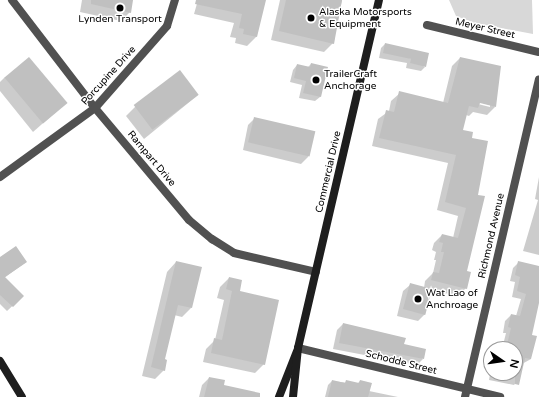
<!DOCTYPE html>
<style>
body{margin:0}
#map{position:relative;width:539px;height:397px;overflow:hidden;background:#fff;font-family:"Varela Round",sans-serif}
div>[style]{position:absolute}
.green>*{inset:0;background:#d8d8d8}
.shadow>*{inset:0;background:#0003}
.building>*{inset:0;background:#c0c0c0;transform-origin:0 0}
.street>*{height:8px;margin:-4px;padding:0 4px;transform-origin:4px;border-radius:4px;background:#515151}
.secondary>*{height:8px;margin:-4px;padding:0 4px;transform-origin:4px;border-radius:4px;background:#1e1e1e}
.dots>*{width:11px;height:11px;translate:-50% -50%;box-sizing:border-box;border:2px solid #fff;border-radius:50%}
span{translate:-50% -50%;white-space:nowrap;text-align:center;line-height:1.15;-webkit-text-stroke:3px #fff;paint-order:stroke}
.poi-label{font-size:10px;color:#000}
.left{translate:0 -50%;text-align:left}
.street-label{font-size:10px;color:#000}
.north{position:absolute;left:483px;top:341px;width:40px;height:40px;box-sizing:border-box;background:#fff;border:1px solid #999;border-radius:50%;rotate:103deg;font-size:11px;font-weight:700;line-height:16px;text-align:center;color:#000}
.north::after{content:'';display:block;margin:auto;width:14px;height:18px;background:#000;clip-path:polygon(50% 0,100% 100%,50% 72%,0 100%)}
</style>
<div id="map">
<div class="green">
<i style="clip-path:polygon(449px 0,532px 0,533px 34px,475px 23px,456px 16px)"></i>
</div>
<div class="shadow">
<i style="clip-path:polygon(82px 0,132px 0,130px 12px,121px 21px,80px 12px)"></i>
<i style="clip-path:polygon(198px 0,265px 0,256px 37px,247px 46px,235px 43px,236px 38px,230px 37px,234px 23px,194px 14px)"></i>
<i style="clip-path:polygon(280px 0,342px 0,333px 43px,324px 52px,271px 40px)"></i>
<i style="clip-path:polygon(385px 44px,425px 67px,421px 71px,406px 68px,407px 63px,379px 58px,381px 48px)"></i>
<i style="clip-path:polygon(evenodd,460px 58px,495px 107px,487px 115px,473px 112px,469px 116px,466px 115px,462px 131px,471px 138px,477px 196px,466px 271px,466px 288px,458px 296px,431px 290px,425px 314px,418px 321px,397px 316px,403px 291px,410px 285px,424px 288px,425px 281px,433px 273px,436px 260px,434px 260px,436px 252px,432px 250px,434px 243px,442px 235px,453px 238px,458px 216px,437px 210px,448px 163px,372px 146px,378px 119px,389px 111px,391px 101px,400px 93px,443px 103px,452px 66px,460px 58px,475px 101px,490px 105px,490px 107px,474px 103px,475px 101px)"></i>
<i style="clip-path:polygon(311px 64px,327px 68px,320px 97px,315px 101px,299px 98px,302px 85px,290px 82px,293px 70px,297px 65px,308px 67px)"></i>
<i style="clip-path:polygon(5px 77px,66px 103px,33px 132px,0 91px,0 82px)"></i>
<i style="clip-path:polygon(198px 95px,144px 139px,126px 116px,135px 107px)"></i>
<i style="clip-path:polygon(255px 118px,314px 132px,308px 157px,301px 164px,243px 150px,248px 125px)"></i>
<i style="clip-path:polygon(539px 177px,539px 255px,523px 251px,538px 200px,535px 199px)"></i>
<i style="clip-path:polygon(0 258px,26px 262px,4px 278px,23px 296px,7px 311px,0 304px)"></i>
<i style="clip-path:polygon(176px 262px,191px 308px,182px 317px,174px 315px,164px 360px,164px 370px,155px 379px,142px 376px,167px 272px)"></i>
<i style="clip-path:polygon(519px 262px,539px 267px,539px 300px,530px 336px,531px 359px,522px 364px,519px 379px,514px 385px,489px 380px,491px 368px,491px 373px,515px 373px,515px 349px,502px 349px,506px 333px,503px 333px,505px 321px,511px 315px,516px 316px,521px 299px,512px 297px,515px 282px,510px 281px,513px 268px)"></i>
<i style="clip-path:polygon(229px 278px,238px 292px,264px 364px,255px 373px,203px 362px,206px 349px,215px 340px,224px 300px,217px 298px,220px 287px)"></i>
<i style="clip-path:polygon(343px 324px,403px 344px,423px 359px,417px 365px,333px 349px,337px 330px)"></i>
<i style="clip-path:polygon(209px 378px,223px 386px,252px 397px,199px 397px,202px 385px)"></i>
<i style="clip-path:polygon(332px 381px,357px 384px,360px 381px,369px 391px,398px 397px,325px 397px,328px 385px)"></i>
</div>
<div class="building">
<i style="clip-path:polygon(91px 0,133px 0,131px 13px,91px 4px)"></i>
<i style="clip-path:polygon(196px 0,266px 0,257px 37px,243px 34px,244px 29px,239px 28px,242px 14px,195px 4px)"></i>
<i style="clip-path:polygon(286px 0,342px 0,334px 44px,279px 31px)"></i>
<i style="clip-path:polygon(385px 43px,429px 53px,426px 67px,410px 63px,411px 59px,383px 53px)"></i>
<i style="left:29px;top:57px;width:60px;height:32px;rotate:50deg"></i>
<i style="clip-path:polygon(460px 57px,501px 66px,496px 107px,480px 103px,478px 108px,469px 106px,463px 130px,473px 132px,472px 138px,488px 141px,478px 195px,485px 196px,467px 271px,471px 272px,467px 289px,431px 280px,433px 272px,439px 273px,444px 252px,441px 252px,443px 243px,439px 242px,442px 234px,458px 238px,466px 208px,445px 202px,456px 155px,379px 138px,386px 110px,394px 112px,399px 91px,448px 103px)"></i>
<i style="clip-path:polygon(311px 63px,328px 67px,321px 97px,303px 93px,306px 81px,294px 78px,297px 64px,310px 67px)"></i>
<i style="left:180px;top:70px;width:31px;height:58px;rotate:53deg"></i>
<i style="left:254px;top:117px;width:63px;height:26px;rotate:13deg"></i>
<i style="clip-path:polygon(16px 246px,27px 262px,5px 277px,24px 296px,13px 307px,0 295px,0 257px)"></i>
<i style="clip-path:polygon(176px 261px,202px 267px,192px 308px,178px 305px,165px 359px,167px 360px,165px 371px,151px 367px)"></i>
<i style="clip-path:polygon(518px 261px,539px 266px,539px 303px,532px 335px,537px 336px,531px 359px,525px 358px,519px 385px,515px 384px,515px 349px,506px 349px,511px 328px,508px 327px,511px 314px,520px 316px,526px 294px,517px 291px,520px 277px,515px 275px)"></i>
<i style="clip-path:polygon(229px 277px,242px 280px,240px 291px,279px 300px,265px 365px,211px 353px,214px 338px,222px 340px,232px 291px,226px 289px)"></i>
<i style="left:410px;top:283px;width:23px;height:27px;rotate:15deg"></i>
<i style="clip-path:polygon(343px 323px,406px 338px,404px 344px,426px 349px,424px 359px,339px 343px)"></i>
<i style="clip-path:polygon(209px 377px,225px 380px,224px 385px,260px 393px,260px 397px,204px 397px)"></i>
<i style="clip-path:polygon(332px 380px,345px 383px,346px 380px,359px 383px,360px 380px,372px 383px,368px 397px,328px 397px)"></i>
</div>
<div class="street">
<i style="left:12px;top:0;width:136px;rotate:52.5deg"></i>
<i style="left:95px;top:108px;width:146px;rotate:50deg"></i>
<i style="left:189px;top:220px;width:30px;rotate:40deg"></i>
<i style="left:212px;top:239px;width:26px;rotate:32deg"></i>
<i style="left:234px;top:253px;width:84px;rotate:13deg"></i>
<i style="left:427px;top:25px;width:115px;rotate:13.6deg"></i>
<i style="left:0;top:177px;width:117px;rotate:-36deg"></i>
<i style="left:95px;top:108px;width:109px;rotate:-48.7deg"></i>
<i style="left:167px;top:26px;width:27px;rotate:-73deg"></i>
<i style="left:298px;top:348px;width:208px;rotate:13.6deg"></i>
<i style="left:465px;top:397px;width:326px;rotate:-76.9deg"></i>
</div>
<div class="secondary">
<i style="left:0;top:361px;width:42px;rotate:58.6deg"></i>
<i style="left:279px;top:397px;width:49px;rotate:-68.6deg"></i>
<i style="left:293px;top:397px;width:49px;rotate:-84.2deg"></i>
<i style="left:298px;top:348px;width:357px;rotate:-76.9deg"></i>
</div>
<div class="dots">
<i style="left:120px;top:8px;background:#000"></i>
<i style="left:311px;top:18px;background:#000"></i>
<i style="left:316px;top:80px;background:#000"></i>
<i style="left:418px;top:299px;background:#000"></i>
</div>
<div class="poi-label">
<span class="left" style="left:319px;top:18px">Alaska Motorsports<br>&amp; Equipment</span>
<span style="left:120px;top:20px">Lynden Transport</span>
<span class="left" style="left:324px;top:80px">TrailerCraft<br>Anchorage</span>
<span class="left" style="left:426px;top:299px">Wat Lao of<br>Anchroage</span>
</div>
<div class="street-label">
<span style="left:485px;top:29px;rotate:13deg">Meyer Street</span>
<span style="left:109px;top:76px;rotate:-48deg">Porcupine Drive</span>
<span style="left:151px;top:159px;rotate:50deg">Rampart Drive</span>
<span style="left:329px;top:172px;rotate:-77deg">Commercial Drive</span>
<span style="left:492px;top:236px;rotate:-77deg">Richmond Avenue</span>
<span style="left:401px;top:363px;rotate:14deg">Schodde Street</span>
</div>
<div class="north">N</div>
</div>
